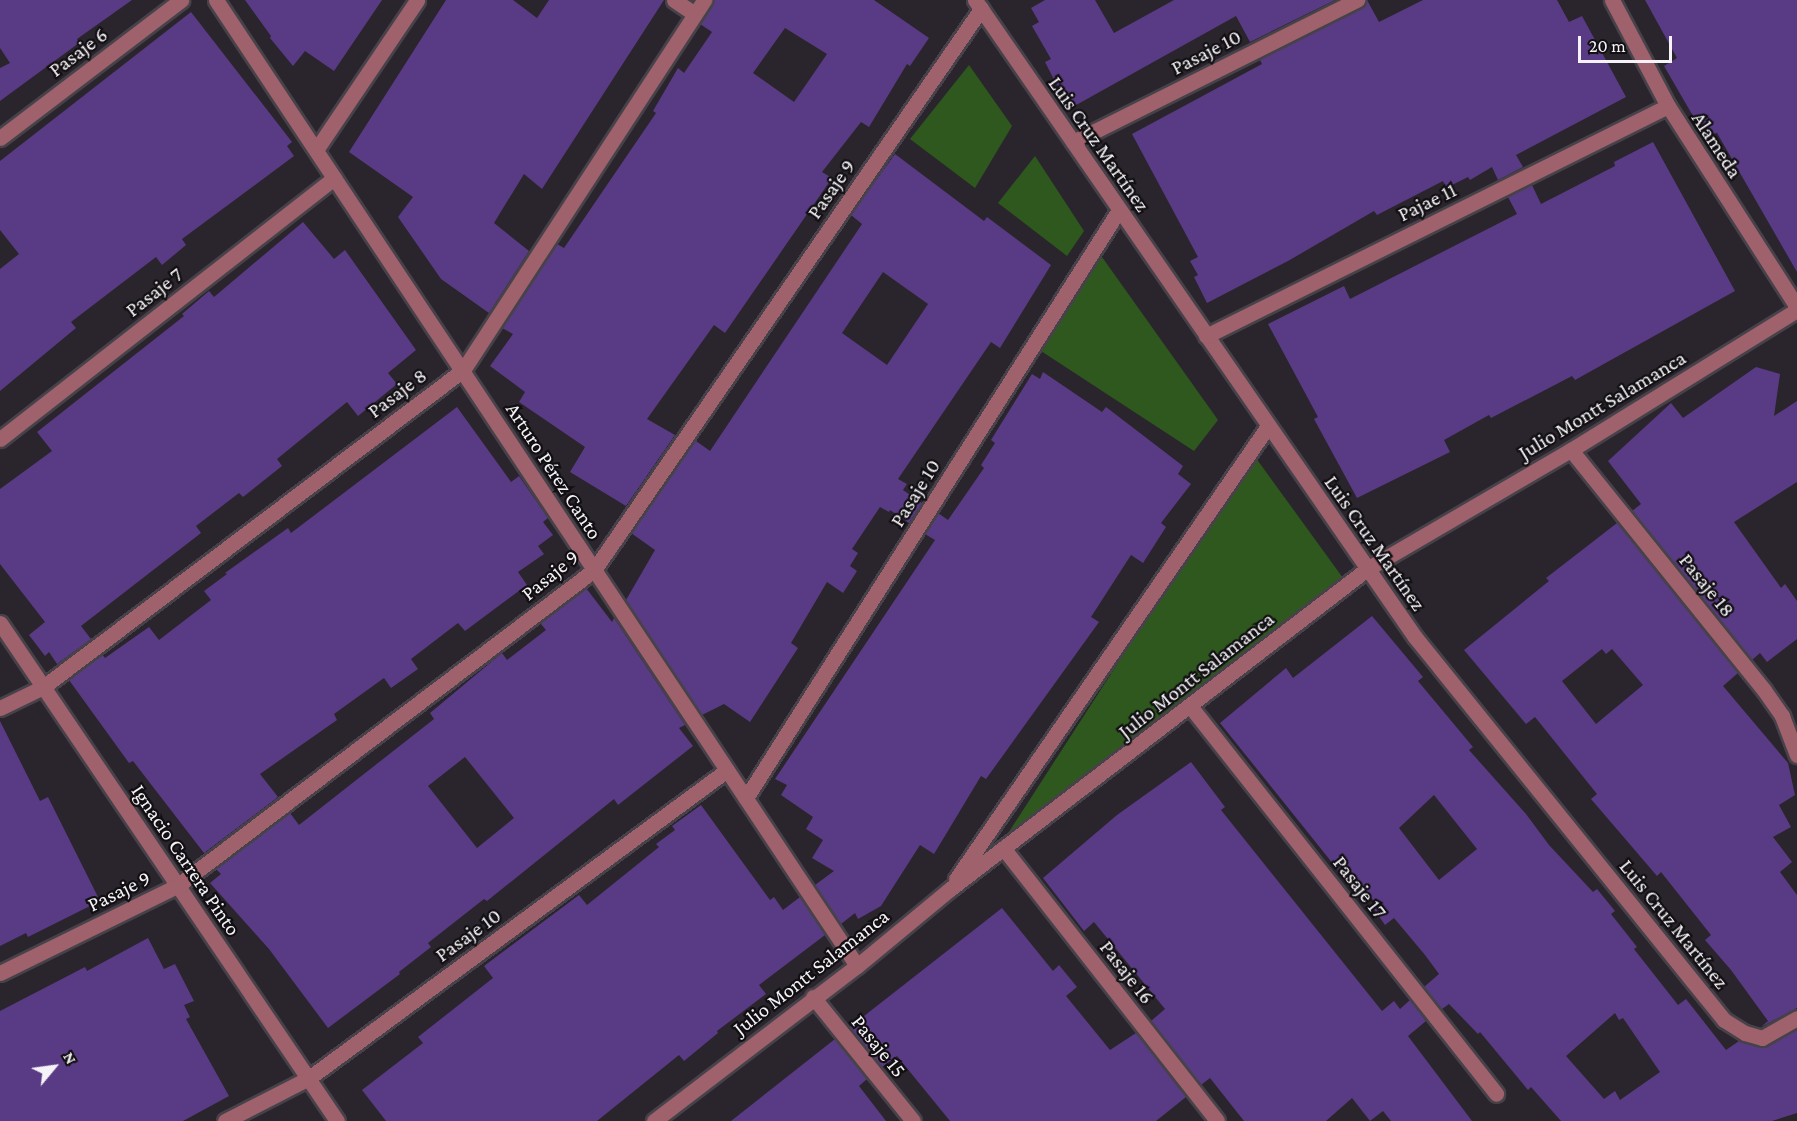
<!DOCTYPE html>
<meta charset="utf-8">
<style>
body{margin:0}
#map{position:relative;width:1797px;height:1121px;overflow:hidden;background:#2a252c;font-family:"Crimson Pro",serif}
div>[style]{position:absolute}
.green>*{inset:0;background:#2e581e}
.building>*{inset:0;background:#593a84}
.roads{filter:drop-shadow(2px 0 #474249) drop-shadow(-2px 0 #474249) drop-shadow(0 2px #474249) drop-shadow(0 -2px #474249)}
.minor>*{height:15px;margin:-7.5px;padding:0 7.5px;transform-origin:7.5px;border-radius:7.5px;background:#9f616c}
span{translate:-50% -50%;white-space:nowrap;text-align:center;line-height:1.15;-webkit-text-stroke:4.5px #110f12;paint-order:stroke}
.street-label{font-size:21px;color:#f6f3f8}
.north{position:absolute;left:24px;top:1037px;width:60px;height:60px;-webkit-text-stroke:4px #110f12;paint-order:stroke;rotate:61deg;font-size:16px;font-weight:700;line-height:24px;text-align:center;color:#f6f3f8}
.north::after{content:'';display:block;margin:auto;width:21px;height:27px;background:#f6f3f8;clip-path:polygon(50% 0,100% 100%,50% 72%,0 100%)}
.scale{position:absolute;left:1578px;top:36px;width:94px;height:27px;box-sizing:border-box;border:3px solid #f6f3f8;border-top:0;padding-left:8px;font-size:18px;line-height:21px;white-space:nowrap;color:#f6f3f8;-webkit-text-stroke:4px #110f12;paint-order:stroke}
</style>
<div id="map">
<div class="green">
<i style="clip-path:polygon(969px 65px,1012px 126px,975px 188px,910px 139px)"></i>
<i style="clip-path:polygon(1035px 156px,1084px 231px,1067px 256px,998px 203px)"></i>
<i style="clip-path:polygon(1102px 257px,1218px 420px,1194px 451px,1041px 351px)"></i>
<i style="clip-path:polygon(1253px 454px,1343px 578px,1003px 841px)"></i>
</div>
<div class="building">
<i style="clip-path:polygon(0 0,132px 0,77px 39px,79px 43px,0 101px,0 68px,10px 63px,0 48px)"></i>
<i style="clip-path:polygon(245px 0,382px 0,334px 71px,305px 51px,293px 66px,270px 38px,271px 36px)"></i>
<i style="clip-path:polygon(446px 0,513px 0,537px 18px,549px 0,664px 0,542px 189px,524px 174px,494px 223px,529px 251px,489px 313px,441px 279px,398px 217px,413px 197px,349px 152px)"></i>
<i style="clip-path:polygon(evenodd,714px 0,874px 0,929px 38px,910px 66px,907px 64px,869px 127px,861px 122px,822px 172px,832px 178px,725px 333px,714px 325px,647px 419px,675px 435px,626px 506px,570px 472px,585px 447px,519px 402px,525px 392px,490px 366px,513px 334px,502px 328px,557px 244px,564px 248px,656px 113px,653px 111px,678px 68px,684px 73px,712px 32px,700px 24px,714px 0,785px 28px,827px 54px,794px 102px,753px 73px,785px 28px)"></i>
<i style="clip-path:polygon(1045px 0,1095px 0,1114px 33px,1174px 0,1335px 0,1250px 42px,1236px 16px,1069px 109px,1045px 62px,1051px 59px,1032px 26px,1039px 22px,1031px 8px)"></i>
<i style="clip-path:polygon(1367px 0,1379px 22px,1423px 0,1557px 0,1569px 22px,1582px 16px,1626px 97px,1516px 155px,1523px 167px,1498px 180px,1492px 167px,1470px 180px,1468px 177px,1446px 188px,1443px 181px,1377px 215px,1374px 211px,1288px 261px,1207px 303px,1194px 277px,1198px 275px,1190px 261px,1198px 257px,1132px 134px,1262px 64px,1260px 60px,1361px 9px)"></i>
<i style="clip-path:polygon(1645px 0,1797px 0,1797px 272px,1717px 133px,1704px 135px,1664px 66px,1677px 58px)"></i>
<i style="clip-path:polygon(191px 12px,292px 142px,287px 146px,294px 156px,182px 239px,186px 245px,162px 265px,156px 257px,71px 322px,76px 328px,0 391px,0 269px,19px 254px,0 230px,0 161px)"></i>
<i style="clip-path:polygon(1653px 142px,1735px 291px,1575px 380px,1572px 376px,1491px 418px,1489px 415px,1444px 440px,1450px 452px,1357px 498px,1314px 419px,1318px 417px,1268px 324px,1344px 286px,1350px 299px,1517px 214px,1508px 197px,1532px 185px,1541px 204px,1615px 166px,1614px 162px)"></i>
<i style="clip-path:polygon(evenodd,895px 154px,984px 221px,987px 217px,1051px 265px,1000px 348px,991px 342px,898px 479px,907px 484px,903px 490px,922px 503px,909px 523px,890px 510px,889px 512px,880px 507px,852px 549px,858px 553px,850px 566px,857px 571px,843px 593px,827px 582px,791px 643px,798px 648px,750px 722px,724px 704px,702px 715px,626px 600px,655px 550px,631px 533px,692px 445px,696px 441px,710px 451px,862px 224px,851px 215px,895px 154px,883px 272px,928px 304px,887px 365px,842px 333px,883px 272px)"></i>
<i style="clip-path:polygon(303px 222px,334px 259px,345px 250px,416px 350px,388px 373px,397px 384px,358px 416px,347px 402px,277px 459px,282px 466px,243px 497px,239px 493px,196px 526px,201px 533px,81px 626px,91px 639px,57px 664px,49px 652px,45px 656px,29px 635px,45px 622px,0 564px,0 489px,52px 451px,37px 432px,184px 316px,182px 314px,209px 291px,214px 297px)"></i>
<i style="clip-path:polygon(1756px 367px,1780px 374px,1774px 416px,1797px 401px,1797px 482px,1734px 522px,1781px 588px,1785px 584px,1797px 601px,1797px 639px,1767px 662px,1760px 653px,1752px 660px,1632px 511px,1641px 504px,1608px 461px,1671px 403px,1683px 418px)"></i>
<i style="clip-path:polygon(1043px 372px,1102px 412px,1106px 407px,1183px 466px,1178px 474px,1191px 484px,1161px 523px,1166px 527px,1143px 563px,1131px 555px,1091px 617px,1099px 622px,986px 779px,981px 776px,934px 854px,920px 845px,881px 906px,858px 919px,855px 913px,841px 924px,815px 885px,834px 871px,812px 858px,823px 840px,806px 829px,813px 817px,781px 795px,787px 785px,775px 779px,935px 540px,925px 534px,938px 513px,948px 520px,984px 468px,981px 465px,995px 443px,991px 440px,1032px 374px,1040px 379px)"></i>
<i style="clip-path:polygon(457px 407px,511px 482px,519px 476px,548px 518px,543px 522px,553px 535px,538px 546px,544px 554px,518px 572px,527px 585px,465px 631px,458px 623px,411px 659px,418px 669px,391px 688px,384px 678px,334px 714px,337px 720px,260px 774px,278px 797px,204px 853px,133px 761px,129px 763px,69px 680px,102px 654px,105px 658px,149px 627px,159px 640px,211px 600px,204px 591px,227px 574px,225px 573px,288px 528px,291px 533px)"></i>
<i style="clip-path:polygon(evenodd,1617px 523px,1738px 673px,1723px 686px,1788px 763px,1795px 795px,1779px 805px,1791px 827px,1773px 837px,1792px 862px,1780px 872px,1797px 895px,1797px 1008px,1761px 1027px,1768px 1021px,1731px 970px,1705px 940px,1711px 935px,1661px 872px,1657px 876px,1591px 799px,1597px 794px,1535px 717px,1526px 724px,1464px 650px,1549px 581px,1546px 578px,1617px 523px,1602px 649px,1606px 654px,1612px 649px,1643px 685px,1596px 724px,1562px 681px,1602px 649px)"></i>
<i style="clip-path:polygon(evenodd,586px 588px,612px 622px,614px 618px,685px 725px,679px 728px,693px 746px,618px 805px,614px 799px,487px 901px,484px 899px,428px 943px,431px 947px,399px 972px,400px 974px,328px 1028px,269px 949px,210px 883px,221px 874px,216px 869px,290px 813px,299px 825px,434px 719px,430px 713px,502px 653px,507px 660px,546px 630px,540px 623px,586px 588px,465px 757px,514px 818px,477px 848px,428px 786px,465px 757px)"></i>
<i style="clip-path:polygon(evenodd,1372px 616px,1423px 677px,1418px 681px,1473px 747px,1469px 750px,1526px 814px,1549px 845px,1593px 892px,1597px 889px,1615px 911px,1611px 914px,1637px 947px,1634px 949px,1678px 1005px,1686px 999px,1726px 1050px,1739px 1041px,1764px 1048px,1797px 1029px,1797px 1113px,1772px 1121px,1561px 1121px,1531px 1087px,1528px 1090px,1480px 1032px,1478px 1034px,1449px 1004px,1442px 1009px,1424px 987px,1439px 974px,1425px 955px,1394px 918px,1385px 925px,1372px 906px,1375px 903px,1345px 864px,1338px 870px,1220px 723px,1286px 668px,1293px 678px,1372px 616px,1434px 795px,1477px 849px,1439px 880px,1399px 828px,1434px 795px,1372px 616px,1615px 1013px,1619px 1020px,1623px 1018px,1660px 1072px,1620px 1100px,1615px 1091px,1604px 1099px,1566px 1056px,1615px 1013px)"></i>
<i style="clip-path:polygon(0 721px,40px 801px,48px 797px,100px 901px,28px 937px,26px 933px,0 946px)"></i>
<i style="clip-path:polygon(1191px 762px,1225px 807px,1221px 810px,1382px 1011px,1394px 1001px,1400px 1009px,1410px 1000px,1426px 1021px,1408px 1036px,1472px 1121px,1391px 1121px,1383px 1111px,1370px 1121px,1352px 1098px,1326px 1121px,1244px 1121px,1210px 1078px,1201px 1085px,1151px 1021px,1165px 1009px,1094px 922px,1084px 931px,1043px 878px,1117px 815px)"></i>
<i style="clip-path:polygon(701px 805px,770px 900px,774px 897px,783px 910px,800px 897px,825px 935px,759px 985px,766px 994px,717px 1031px,718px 1033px,684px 1061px,679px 1055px,597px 1121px,386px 1121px,362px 1090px,423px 1043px,418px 1037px,493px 978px,484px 966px,579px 895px,587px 905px,659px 847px,656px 844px,675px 830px,672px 826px)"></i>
<i style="clip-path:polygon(1002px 908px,1053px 971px,1059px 965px,1077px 987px,1066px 996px,1110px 1050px,1136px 1033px,1186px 1097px,1156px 1121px,950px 1121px,897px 1056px,882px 1067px,850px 1027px)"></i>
<i style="clip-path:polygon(148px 938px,164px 969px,175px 964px,194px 1001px,184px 1005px,190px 1017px,186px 1019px,229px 1096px,183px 1121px,0 1121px,0 1011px,85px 967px,87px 971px)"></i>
<i style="clip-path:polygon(835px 1039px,867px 1079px,859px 1086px,886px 1121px,731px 1121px)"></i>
</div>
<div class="roads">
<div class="minor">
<i style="left:216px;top:0;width:1159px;rotate:56.43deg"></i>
<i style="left:674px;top:0;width:25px;rotate:34deg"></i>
<i style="left:975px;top:0;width:774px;rotate:55.37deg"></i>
<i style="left:1415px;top:637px;width:492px;rotate:51.1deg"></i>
<i style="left:1724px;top:1020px;width:25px;rotate:32deg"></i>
<i style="left:1745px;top:1033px;width:18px;rotate:16deg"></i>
<i style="left:1762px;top:1038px;width:40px;rotate:-29.7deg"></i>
<i style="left:1612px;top:0;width:120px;rotate:62.2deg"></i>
<i style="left:1668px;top:106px;width:239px;rotate:57.3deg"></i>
<i style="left:0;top:138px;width:228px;rotate:-37.3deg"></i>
<i style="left:1073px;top:142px;width:318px;rotate:-26.6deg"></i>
<i style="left:316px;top:150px;width:181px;rotate:-56deg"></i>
<i style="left:1206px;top:336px;width:516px;rotate:-26.47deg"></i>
<i style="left:0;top:439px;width:424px;rotate:-38deg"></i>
<i style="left:1571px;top:450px;width:308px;rotate:51.2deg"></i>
<i style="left:1764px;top:690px;width:32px;rotate:55deg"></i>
<i style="left:1782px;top:716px;width:42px;rotate:69deg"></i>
<i style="left:0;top:623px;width:601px;rotate:55.91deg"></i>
<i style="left:1190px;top:706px;width:494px;rotate:51.7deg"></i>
<i style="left:0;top:708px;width:48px;rotate:-26deg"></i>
<i style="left:43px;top:687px;width:526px;rotate:-37.04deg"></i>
<i style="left:463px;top:370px;width:442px;rotate:-56.9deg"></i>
<i style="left:746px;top:798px;width:696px;rotate:-57.61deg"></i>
<i style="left:1004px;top:849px;width:345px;rotate:51.9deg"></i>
<i style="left:956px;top:879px;width:550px;rotate:-55.44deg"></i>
<i style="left:0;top:973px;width:197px;rotate:-26.2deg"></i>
<i style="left:177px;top:886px;width:523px;rotate:-37.15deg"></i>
<i style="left:594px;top:570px;width:682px;rotate:-55.4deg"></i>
<i style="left:813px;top:997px;width:159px;rotate:51.1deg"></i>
<i style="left:225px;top:1121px;width:94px;rotate:-27.1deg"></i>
<i style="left:309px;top:1078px;width:519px;rotate:-36.38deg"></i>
<i style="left:654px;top:1121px;width:255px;rotate:-37.4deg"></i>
<i style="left:857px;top:966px;width:121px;rotate:-39.6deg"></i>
<i style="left:950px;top:889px;width:526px;rotate:-37.5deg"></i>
<i style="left:1367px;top:569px;width:236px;rotate:-30.3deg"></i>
<i style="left:1571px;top:450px;width:266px;rotate:-31.8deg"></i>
</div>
</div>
<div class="street-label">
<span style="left:78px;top:52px;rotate:-37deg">Pasaje 6</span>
<span style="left:1206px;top:52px;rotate:-27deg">Pasaje 10</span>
<span style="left:1099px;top:144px;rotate:55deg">Luis Cruz Martínez</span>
<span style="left:1717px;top:145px;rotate:57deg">Alameda</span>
<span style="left:831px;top:189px;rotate:-55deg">Pasaje 9</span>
<span style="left:1427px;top:202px;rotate:-26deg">Pajae 11</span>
<span style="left:154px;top:292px;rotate:-38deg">Pasaje 7</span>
<span style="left:397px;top:393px;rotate:-37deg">Pasaje 8</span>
<span style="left:1602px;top:405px;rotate:-31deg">Julio Montt Salamanca</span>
<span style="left:554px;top:471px;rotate:57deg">Arturo Pérez Canto</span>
<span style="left:915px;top:493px;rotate:-58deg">Pasaje 10</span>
<span style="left:1375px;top:543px;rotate:55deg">Luis Cruz Martínez</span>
<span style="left:550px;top:575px;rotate:-39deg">Pasaje 9</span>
<span style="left:1707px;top:585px;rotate:51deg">Pasaje 18</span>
<span style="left:1196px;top:675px;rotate:-38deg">Julio Montt Salamanca</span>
<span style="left:186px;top:860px;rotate:56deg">Ignacio Carrera Pinto</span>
<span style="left:1360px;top:887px;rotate:52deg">Pasaje 17</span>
<span style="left:119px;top:891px;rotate:-26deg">Pasaje 9</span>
<span style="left:1674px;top:924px;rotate:51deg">Luis Cruz Martínez</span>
<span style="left:468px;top:935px;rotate:-36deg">Pasaje 10</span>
<span style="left:811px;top:972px;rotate:-38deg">Julio Montt Salamanca</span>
<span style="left:1127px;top:972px;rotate:52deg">Pasaje 16</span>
<span style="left:879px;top:1046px;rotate:51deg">Pasaje 15</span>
</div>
<div class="north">N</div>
<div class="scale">20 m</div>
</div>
